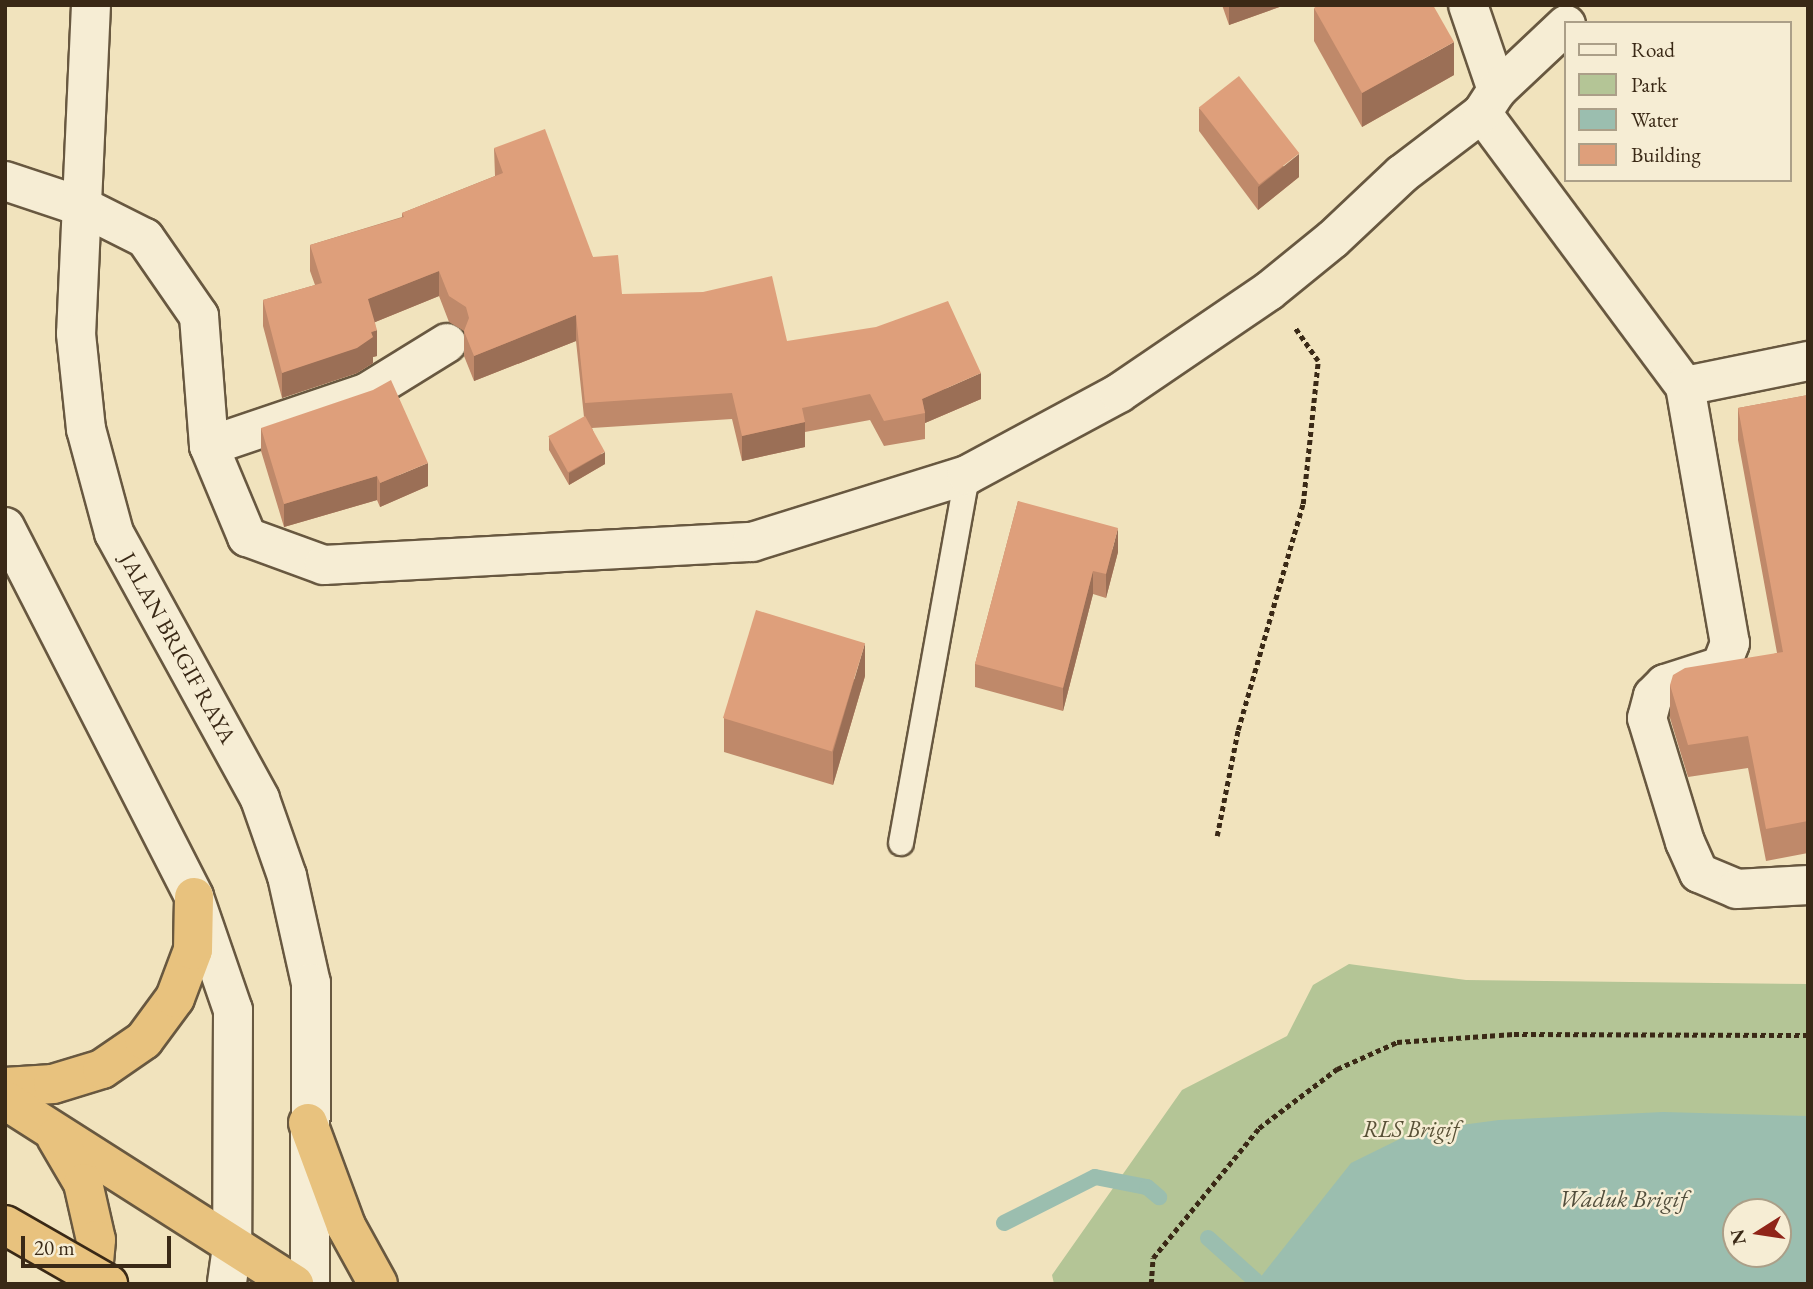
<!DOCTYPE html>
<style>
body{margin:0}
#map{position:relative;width:1813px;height:1289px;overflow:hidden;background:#f1e3bd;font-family:"EB Garamond",serif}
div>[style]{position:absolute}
.green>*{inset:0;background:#b4c596}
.water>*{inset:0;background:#9bbeaf}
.stream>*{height:16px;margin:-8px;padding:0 8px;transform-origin:8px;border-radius:8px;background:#9bbeaf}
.path>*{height:4.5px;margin-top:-2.25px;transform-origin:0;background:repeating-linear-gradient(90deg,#3a2916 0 5px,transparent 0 8.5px)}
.roads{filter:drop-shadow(2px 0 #685840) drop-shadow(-2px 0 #685840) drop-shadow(0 2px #685840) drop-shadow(0 -2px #685840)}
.service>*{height:24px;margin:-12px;padding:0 12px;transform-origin:12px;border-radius:12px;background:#f6edd4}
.minor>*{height:38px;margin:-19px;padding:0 19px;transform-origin:19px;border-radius:19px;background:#f6edd4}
.tertiary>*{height:38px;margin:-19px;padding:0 19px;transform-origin:19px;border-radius:19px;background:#f6edd4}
.motorway>*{height:38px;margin:-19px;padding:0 19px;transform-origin:19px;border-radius:19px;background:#e8c27e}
.bridges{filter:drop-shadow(2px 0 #3a2916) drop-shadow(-2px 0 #3a2916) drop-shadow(0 2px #3a2916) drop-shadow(0 -2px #3a2916)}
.motorway-bridge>*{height:38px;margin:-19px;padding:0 19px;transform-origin:19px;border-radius:19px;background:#e8c27e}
.wall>*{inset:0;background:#bf896a}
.shaded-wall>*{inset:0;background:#9b6f56}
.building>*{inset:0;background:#de9f7b;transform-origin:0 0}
span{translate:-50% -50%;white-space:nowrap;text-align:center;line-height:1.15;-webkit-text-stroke:5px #f6edd4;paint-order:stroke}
.street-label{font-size:23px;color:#3a2916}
.park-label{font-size:23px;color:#585036;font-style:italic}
.water-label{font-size:24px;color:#524e3c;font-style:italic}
.frame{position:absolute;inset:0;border:7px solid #3a2916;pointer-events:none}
.legend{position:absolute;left:1564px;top:21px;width:228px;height:161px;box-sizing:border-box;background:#f6edd4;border:2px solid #ab9f88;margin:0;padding:9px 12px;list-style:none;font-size:21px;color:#3a2916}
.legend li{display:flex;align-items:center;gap:14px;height:35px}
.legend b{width:35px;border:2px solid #ab9f88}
.north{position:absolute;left:1722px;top:1198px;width:70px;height:70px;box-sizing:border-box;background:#f6edd4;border:2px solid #ab9f88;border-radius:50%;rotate:258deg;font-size:19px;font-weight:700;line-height:28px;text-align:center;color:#3a2916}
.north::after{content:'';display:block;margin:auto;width:24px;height:32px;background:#8f2418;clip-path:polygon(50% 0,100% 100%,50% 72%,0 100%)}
.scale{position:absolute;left:21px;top:1236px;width:150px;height:32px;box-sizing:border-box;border:4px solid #3a2916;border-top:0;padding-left:9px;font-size:21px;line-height:24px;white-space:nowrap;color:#3a2916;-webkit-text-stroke:5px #f6edd4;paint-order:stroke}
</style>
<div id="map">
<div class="green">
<i style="clip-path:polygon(evenodd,1349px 964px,1466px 980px,1808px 984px,1808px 1284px,1054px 1284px,1052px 1275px,1182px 1090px,1287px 1036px,1313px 985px,1349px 964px,1736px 1212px,1778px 1212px,1778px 1254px,1736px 1254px,1736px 1212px)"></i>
</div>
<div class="water">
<i style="clip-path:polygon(evenodd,1663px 1112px,1808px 1116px,1808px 1284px,1255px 1284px,1351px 1163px,1416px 1131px,1499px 1120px,1663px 1112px,1736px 1212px,1778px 1212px,1778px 1254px,1736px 1254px,1736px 1212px)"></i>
</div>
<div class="stream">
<i style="left:1004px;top:1223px;width:102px;rotate:-26.8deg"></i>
<i style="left:1095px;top:1177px;width:53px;rotate:10.9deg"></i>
<i style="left:1147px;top:1187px;width:16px;rotate:40deg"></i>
<i style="left:1208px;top:1238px;width:64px;rotate:41.9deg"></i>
</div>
<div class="path">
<i style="left:1217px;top:836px;width:108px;rotate:-78.8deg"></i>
<i style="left:1238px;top:730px;width:235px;rotate:-74deg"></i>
<i style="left:1303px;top:504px;width:144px;rotate:-84deg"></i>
<i style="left:1318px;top:361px;width:40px;rotate:-124.9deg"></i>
<i style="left:1151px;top:1284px;width:26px;rotate:-86deg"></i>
<i style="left:1153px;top:1258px;width:168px;rotate:-50.8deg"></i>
<i style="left:1259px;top:1128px;width:98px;rotate:-37.1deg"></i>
<i style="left:1337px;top:1069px;width:66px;rotate:-24.2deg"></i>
<i style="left:1397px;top:1042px;width:117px;rotate:-3.9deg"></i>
<i style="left:1514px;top:1034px;width:294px;rotate:0.2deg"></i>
</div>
<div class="roads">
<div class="service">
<i style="left:901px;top:843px;width:374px;rotate:-79.8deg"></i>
</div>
<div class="minor">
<i style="left:1468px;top:5px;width:90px;rotate:71.2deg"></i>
<i style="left:1482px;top:113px;width:340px;rotate:53.4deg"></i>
<i style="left:1685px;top:386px;width:126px;rotate:-11.5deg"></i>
<i style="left:5px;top:181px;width:82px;rotate:18.4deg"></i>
<i style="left:83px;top:207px;width:69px;rotate:26.6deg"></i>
<i style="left:145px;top:238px;width:95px;rotate:55.3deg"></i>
<i style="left:199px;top:316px;width:130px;rotate:85.6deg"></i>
<i style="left:209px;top:446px;width:99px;rotate:67.3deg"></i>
<i style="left:247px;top:537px;width:82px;rotate:20deg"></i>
<i style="left:324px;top:565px;width:429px;rotate:-3.1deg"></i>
<i style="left:752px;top:542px;width:225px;rotate:-17.3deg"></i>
<i style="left:967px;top:475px;width:173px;rotate:-28.3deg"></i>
<i style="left:1119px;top:393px;width:181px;rotate:-34.2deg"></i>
<i style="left:1269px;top:291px;width:82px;rotate:-39.1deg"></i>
<i style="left:1333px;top:239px;width:95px;rotate:-43.3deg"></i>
<i style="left:1402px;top:174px;width:101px;rotate:-37.3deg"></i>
<i style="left:1482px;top:113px;width:27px;rotate:-57deg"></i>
<i style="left:1497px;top:90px;width:95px;rotate:-43.3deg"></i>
<i style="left:1685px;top:386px;width:261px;rotate:80.1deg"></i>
<i style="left:1730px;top:643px;width:25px;rotate:111deg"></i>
<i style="left:1721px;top:666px;width:59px;rotate:162.2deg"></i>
<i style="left:1665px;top:684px;width:17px;rotate:135deg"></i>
<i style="left:1653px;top:696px;width:23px;rotate:105deg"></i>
<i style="left:1647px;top:718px;width:130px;rotate:73deg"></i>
<i style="left:1685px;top:842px;width:34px;rotate:66deg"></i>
<i style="left:1699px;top:873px;width:41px;rotate:22.8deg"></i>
<i style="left:1737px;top:889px;width:71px;rotate:-3.2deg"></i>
<i style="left:209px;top:446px;width:166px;rotate:-18.7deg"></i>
<i style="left:366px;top:393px;width:95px;rotate:-31.7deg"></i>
</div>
<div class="tertiary">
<i style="left:91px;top:5px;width:329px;rotate:92.6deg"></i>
<i style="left:76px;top:334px;width:96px;rotate:84deg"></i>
<i style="left:86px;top:429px;width:108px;rotate:74.9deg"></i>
<i style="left:114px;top:533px;width:303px;rotate:61.2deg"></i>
<i style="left:260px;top:799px;width:82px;rotate:70.7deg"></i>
<i style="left:287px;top:876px;width:110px;rotate:77.4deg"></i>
<i style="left:311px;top:983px;width:301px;rotate:90.2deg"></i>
<i style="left:5px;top:527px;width:415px;rotate:62.9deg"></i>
<i style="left:194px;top:897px;width:120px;rotate:71deg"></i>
<i style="left:233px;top:1010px;width:237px;rotate:90.2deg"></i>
<i style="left:232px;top:1247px;width:37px;rotate:98deg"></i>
</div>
<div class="motorway">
<i style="left:5px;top:1087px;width:48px;rotate:-3.6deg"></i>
<i style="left:53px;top:1084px;width:51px;rotate:-17deg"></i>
<i style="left:102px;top:1069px;width:51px;rotate:-34.6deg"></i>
<i style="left:144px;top:1040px;width:52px;rotate:-53.6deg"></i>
<i style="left:175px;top:998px;width:51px;rotate:-69.4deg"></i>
<i style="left:193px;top:950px;width:53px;rotate:-88.9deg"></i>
<i style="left:5px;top:1100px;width:343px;rotate:32.5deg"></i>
<i style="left:308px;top:1123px;width:110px;rotate:69.7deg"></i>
<i style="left:346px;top:1226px;width:66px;rotate:61.1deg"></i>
<i style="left:56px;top:1137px;width:53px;rotate:59.6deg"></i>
<i style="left:83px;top:1183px;width:58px;rotate:77.2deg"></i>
<i style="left:96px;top:1240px;width:44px;rotate:95.2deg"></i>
</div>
</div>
<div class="bridges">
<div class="motorway-bridge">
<i style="left:5px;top:1225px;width:119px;rotate:29.8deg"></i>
</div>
</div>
<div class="wall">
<i style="clip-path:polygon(1222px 5px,1285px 5px,1229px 25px)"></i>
<i style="clip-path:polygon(1314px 8px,1454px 75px,1362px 127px,1314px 41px)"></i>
<i style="clip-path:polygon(1199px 108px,1299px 177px,1258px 210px,1199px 131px)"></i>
<i style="clip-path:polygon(494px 148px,593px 257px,622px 294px,787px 341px,981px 399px,925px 423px,925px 439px,884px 446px,870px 420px,805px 432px,805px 447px,742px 461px,732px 419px,592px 428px,605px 464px,569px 485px,549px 450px,549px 438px,584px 417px,576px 341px,474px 381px,464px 356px,464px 331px,449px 322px,439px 296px,375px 322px,377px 356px,373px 357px,373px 363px,357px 373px,282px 398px,263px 326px,263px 300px,315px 285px,310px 271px,310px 245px,402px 217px,402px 213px,495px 176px)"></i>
<i style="clip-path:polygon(1808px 395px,1808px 853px,1766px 861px,1748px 768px,1688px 777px,1670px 718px,1670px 685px,1777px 653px,1738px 440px,1738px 408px)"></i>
<i style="clip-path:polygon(261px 428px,428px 486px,380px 507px,377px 500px,284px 527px,261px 451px)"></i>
<i style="clip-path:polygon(1018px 501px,1118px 552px,1106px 598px,1093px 594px,1063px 711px,975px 687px,975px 664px)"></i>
<i style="clip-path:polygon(865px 676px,833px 785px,724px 752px,724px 718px)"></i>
</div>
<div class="shaded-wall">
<i style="clip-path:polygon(1229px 5px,1285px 5px,1229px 25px)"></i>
<i style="clip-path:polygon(1454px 42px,1454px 75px,1362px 127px,1362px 93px)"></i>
<i style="clip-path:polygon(1299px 154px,1299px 177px,1258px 210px,1258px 187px)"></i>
<i style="clip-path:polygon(439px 271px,439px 296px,368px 325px,368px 299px)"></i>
<i style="clip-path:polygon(576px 315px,576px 341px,474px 381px,474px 356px)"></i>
<i style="clip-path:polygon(377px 330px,377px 356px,373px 357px,373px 363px,357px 373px,282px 398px,282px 373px)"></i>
<i style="clip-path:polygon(981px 373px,981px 399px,925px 423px,925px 413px,922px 399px)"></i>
<i style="clip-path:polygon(805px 422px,805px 447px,742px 461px,742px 436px)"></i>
<i style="clip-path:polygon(605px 452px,605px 464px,569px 485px,569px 473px)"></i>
<i style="clip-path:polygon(428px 463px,428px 486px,380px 507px,380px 483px)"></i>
<i style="clip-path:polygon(377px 476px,377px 500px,284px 527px,284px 504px)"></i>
<i style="clip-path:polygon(1118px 528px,1118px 552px,1106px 598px,1106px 574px)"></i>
<i style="clip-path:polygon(1093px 571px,1093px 594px,1063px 711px,1063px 688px)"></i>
<i style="clip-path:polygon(865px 643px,865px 676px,833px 785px,833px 752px)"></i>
</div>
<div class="building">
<i style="clip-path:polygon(1318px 5px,1433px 5px,1454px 42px,1362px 93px,1314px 8px)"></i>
<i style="left:1239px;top:76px;width:98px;height:51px;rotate:52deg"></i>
<i style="clip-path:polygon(545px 129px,593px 257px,618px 255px,622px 294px,703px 292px,772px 276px,787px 341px,876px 327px,948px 301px,981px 373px,922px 399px,925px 413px,884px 421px,870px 394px,802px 408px,805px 422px,742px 436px,732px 393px,585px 403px,576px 315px,474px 356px,464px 331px,469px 318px,466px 307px,449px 296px,439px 271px,368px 299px,377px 330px,371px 332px,373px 337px,357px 348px,282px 373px,263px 300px,322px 283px,310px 245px,404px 217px,402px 213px,503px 173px,494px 148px)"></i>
<i style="clip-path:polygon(391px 380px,428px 463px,380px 483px,377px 476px,284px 504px,261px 428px,373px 390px)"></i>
<i style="clip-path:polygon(1808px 395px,1808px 821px,1766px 829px,1748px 736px,1688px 745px,1670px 685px,1673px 675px,1685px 668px,1783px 652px,1738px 408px)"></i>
<i style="left:585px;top:416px;width:41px;height:42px;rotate:61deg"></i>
<i style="clip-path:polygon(1018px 501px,1118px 528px,1106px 574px,1093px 571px,1063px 688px,975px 664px)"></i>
<i style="left:756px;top:610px;width:114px;height:113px;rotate:17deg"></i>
</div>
<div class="street-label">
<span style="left:178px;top:648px;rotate:61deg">JALAN BRIGIF RAYA</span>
</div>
<div class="park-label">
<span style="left:1411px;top:1129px">RLS Brigif</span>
</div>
<div class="water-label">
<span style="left:1623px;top:1199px">Waduk Brigif</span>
</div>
<div class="frame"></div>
<ul class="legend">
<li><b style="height:9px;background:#f6edd4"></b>Road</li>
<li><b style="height:19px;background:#b4c596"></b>Park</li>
<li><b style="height:19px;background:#9bbeaf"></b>Water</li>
<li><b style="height:19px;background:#de9f7b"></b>Building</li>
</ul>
<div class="north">N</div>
<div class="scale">20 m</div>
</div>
